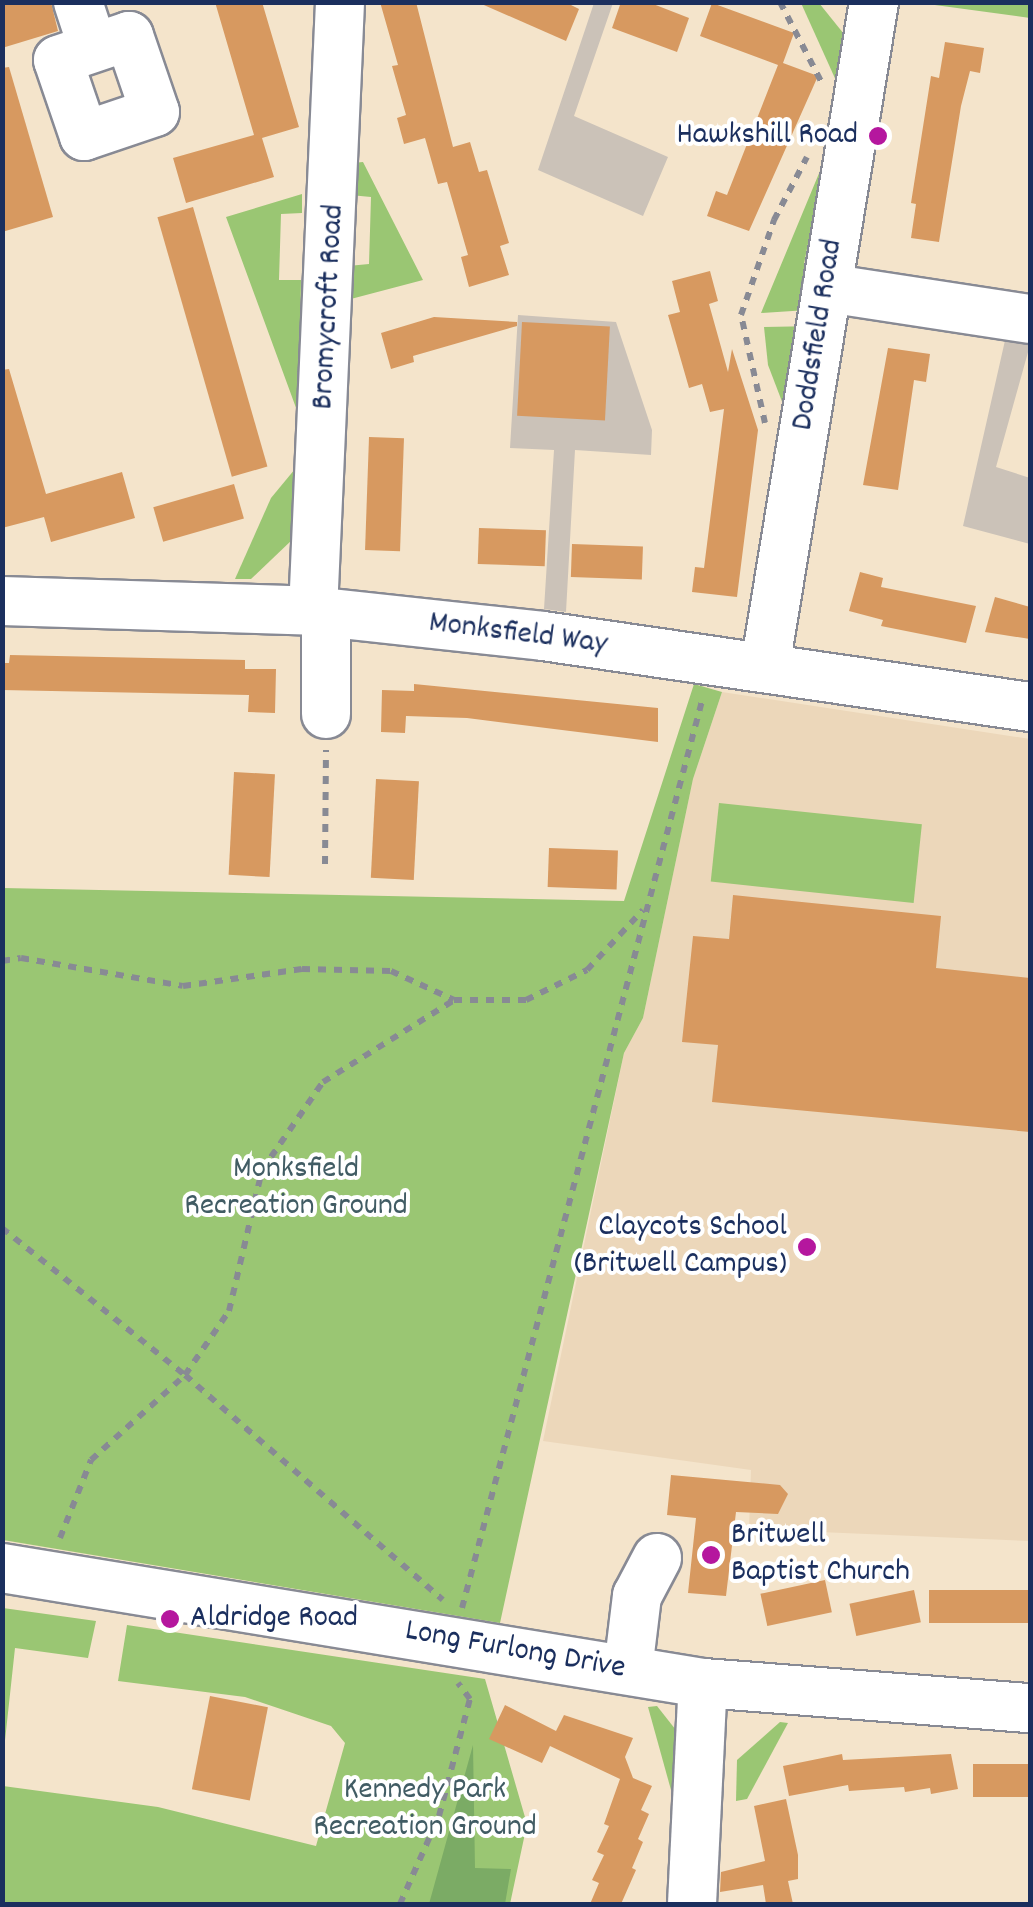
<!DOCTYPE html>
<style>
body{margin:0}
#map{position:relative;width:1033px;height:1907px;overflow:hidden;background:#f4e4cb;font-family:Dekko,sans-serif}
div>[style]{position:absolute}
.built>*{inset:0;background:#ecd7ba}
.industrial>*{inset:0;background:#cbc2b8}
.green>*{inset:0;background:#9ac673;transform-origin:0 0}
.forest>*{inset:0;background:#7bab65}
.building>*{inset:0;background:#d79960;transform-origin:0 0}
.path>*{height:6px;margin-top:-3px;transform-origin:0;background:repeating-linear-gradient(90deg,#888a94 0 8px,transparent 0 16px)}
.roads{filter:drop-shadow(2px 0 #888a94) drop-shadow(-2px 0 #888a94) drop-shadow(0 2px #888a94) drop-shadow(0 -2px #888a94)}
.minor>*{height:48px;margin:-24px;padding:0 24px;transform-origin:24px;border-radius:24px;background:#fff}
.dots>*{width:28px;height:28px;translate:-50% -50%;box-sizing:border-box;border:5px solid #fff;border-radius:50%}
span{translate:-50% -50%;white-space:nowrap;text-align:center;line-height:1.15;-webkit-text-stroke:8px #fff;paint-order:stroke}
.poi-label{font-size:32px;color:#1b2f5e}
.right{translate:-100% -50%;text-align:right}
.left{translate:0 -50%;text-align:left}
.street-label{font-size:32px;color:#1b2f5e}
.park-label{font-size:32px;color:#415c64}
.frame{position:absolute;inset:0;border:5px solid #1b2f5e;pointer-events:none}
</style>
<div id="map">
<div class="built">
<i style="clip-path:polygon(722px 692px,1030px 739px,1030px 1541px,749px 1529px,751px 1470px,543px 1441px,624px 1053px,643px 1018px,693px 779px)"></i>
</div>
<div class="industrial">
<i style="clip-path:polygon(594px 3px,613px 3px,574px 116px,668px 157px,643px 216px,538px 170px)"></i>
<i style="clip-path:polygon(518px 315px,616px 322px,652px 430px,651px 455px,575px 450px,566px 612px,544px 609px,554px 450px,510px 448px)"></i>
<i style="clip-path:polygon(1006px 336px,1030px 345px,996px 467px,1030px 478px,1030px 544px,963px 526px)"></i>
</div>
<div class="green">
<i style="clip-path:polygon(801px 3px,819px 3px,852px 44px,838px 85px)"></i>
<i style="clip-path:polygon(920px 3px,1030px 3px,1030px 18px)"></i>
<i style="clip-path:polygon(837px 130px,840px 199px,816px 203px,804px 264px,829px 269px,823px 309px,761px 313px)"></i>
<i style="clip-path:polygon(363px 162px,423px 280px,347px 300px,348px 266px,369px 264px,371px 197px,350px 195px,352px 163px)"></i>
<i style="clip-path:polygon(302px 194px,302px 213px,281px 214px,279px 280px,301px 280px,299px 416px,226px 217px)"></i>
<i style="clip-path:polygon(817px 326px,786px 412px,768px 365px,764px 327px)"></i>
<i style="clip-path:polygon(295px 469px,293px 539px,251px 579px,235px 579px,271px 498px)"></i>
<i style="clip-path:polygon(694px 684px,722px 692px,693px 779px,643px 1018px,624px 1053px,500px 1623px,3px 1540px,3px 888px,624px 901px)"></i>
<i style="left:719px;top:803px;width:204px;height:79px;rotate:6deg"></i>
<i style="clip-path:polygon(3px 1608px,96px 1621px,88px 1658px,15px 1648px,3px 1759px)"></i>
<i style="clip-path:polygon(127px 1625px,485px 1679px,527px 1824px,510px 1904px,3px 1904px,3px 1786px,158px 1807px,316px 1846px,345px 1743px,331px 1726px,245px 1697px,118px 1681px)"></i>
<i style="clip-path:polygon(657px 1706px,694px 1753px,684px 1797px,671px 1790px,648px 1707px)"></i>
<i style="clip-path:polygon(780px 1722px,788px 1723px,747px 1799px,736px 1801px,737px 1760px)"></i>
</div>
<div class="forest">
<i style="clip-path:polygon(473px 1745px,475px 1868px,511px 1869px,505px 1904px,429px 1904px)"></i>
</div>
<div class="building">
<i style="clip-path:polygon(2px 2px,51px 2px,58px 31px,2px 48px)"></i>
<i style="clip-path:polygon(215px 2px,262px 2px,299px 127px,262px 138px,274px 177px,186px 203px,173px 158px,254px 135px)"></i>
<i style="clip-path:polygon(380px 2px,416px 2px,453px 147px,470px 142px,479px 172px,487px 170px,509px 243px,500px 246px,509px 275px,469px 287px,461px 257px,468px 255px,447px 182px,438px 184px,425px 138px,404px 144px,397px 118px,406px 115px,392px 66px,398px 65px)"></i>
<i style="clip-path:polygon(477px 2px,565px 2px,579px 9px,566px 41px)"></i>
<i style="clip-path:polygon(621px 2px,648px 2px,689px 18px,677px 52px,612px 28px)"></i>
<i style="clip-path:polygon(712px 3px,794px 33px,783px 63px,818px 76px,749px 231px,707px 216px,716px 191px,727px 195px,778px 65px,700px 36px)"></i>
<i style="clip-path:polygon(945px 42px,984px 48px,980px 73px,970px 71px,961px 106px,939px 242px,911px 238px,916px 204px,911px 203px,931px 76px,939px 78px)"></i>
<i style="clip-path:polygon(9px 67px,53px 217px,2px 232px,2px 68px)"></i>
<i style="left:193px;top:207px;width:270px;height:37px;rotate:74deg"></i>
<i style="clip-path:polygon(710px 271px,718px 301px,709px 304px,728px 372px,732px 349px,758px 430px,737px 597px,692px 592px,695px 567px,704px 568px,724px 409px,710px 412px,702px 384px,689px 388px,668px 315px,680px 312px,672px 281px)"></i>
<i style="clip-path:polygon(434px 317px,517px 322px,517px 326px,413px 356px,414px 362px,391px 369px,381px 333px)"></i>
<i style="left:522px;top:322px;width:88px;height:94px;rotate:3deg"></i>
<i style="clip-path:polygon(888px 348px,930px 354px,926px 382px,914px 380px,898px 490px,863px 485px)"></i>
<i style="clip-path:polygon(9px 369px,46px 494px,122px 472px,135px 518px,51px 542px,44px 517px,2px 528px,2px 370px)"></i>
<i style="left:369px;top:437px;width:35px;height:113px;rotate:2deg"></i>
<i style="left:234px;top:484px;width:36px;height:84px;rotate:74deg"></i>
<i style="left:479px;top:528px;width:67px;height:36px;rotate:2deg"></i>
<i style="left:572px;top:544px;width:71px;height:33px;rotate:2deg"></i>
<i style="clip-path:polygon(860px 572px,883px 578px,881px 587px,976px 606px,966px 643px,881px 626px,883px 620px,849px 611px)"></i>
<i style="clip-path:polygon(995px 597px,1030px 607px,1030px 639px,985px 632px)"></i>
<i style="clip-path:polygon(10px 655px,245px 660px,245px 669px,276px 669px,275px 713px,248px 712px,249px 695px,2px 690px,2px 663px,9px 663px)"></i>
<i style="clip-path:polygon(414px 684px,658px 708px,658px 742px,467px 718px,406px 716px,405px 733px,381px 732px,382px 690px,414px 691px)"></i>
<i style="left:234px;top:772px;width:41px;height:103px;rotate:3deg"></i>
<i style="left:376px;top:779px;width:43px;height:99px;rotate:3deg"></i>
<i style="left:549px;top:848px;width:69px;height:39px;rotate:2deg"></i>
<i style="clip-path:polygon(733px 895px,941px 916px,936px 968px,1030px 978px,1030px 1132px,712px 1102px,718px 1045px,682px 1042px,693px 936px,729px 939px)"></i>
<i style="clip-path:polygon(671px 1475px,780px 1485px,788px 1494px,778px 1514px,736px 1512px,726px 1596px,688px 1593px,696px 1518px,667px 1515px)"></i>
<i style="left:825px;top:1580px;width:33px;height:66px;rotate:78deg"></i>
<i style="left:914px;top:1590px;width:33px;height:66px;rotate:78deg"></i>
<i style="left:1030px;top:1590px;width:33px;height:101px;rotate:90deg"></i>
<i style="left:210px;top:1696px;width:59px;height:95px;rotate:11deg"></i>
<i style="clip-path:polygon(505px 1705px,556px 1731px,564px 1715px,633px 1738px,625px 1757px,633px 1778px,652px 1786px,641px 1810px,649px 1814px,638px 1839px,643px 1842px,632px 1868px,636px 1870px,621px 1904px,590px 1904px,599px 1883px,592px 1880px,604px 1855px,597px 1852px,609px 1826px,604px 1824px,620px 1779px,550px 1746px,542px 1763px,489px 1739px)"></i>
<i style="clip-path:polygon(842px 1754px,843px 1760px,951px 1754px,958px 1789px,931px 1794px,930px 1788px,905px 1792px,904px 1787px,849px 1791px,848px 1785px,789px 1796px,783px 1766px)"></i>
<i style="left:1030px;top:1764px;width:33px;height:57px;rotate:90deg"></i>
<i style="clip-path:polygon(786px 1799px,798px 1855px,798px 1879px,788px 1881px,793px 1904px,766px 1904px,763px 1885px,720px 1892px,721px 1872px,765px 1861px,754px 1806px)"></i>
</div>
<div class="path">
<i style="left:780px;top:2px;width:89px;rotate:62.6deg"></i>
<i style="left:765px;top:423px;width:111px;rotate:-102.5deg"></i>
<i style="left:741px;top:315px;width:101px;rotate:-70.8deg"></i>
<i style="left:774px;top:220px;width:71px;rotate:-62.4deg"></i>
<i style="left:325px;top:864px;width:114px;rotate:-89.5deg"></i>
<i style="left:2px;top:961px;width:19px;rotate:-9deg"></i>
<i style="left:21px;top:958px;width:164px;rotate:9.8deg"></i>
<i style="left:183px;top:986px;width:120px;rotate:-8.1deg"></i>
<i style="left:302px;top:969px;width:89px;rotate:1.3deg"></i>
<i style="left:391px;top:971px;width:69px;rotate:24.7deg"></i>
<i style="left:454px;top:1000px;width:72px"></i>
<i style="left:526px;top:1000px;width:68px;rotate:-26.2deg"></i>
<i style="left:587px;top:970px;width:82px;rotate:-47deg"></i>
<i style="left:2px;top:1228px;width:235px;rotate:38.8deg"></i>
<i style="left:185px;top:1375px;width:342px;rotate:41.1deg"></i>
<i style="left:60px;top:1538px;width:84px;rotate:-68.3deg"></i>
<i style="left:91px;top:1460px;width:127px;rotate:-42.1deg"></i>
<i style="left:185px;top:1375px;width:78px;rotate:-55.5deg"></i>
<i style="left:229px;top:1311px;width:145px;rotate:-76.8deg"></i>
<i style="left:262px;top:1170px;width:107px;rotate:-55.3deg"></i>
<i style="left:323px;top:1082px;width:155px;rotate:-32deg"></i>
<i style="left:462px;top:1608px;width:942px;rotate:-75.18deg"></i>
<i style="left:400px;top:1904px;width:96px;rotate:-66.1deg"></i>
<i style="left:439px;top:1816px;width:121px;rotate:-75.2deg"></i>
<i style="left:470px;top:1699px;width:20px;rotate:-127deg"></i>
</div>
<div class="roads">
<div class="minor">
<i style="left:78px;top:2px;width:48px;rotate:71.9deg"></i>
<i style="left:129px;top:36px;width:80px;rotate:71.1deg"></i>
<i style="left:155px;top:112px;width:75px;rotate:161.3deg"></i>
<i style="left:84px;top:136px;width:80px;rotate:-108.9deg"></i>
<i style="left:58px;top:60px;width:75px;rotate:-18.7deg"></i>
<i style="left:827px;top:288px;width:205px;rotate:8.7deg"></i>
<i style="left:2px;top:601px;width:311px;rotate:1.8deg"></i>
<i style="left:313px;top:611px;width:231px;rotate:6.2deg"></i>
<i style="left:543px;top:636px;width:492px;rotate:8.3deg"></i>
<i style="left:313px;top:611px;width:610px;rotate:-87.46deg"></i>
<i style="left:765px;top:667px;width:674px;rotate:-80.69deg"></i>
<i style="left:326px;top:714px;width:101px;rotate:-90deg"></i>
<i style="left:2px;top:1568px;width:710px;rotate:9.32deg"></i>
<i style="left:703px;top:1683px;width:328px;rotate:4.4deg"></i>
<i style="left:628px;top:1670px;width:75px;rotate:-83.1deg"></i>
<i style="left:637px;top:1596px;width:43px;rotate:-62.2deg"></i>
<i style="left:692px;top:1904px;width:221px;rotate:-87.2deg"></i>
</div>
</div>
<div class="dots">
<i style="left:878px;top:136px;background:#b5179e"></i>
<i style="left:807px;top:1247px;background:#b5179e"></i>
<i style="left:711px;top:1555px;background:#b5179e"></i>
<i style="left:170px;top:1619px;background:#b5179e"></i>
</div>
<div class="poi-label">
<span class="right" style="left:858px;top:136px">Hawkshill Road</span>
<span class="right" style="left:787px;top:1247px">Claycots School<br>(Britwell Campus)</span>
<span class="left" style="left:731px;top:1555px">Britwell<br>Baptist Church</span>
<span class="left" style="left:190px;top:1619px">Aldridge Road</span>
</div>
<div class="street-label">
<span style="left:330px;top:307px;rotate:-87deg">Bromycroft Road</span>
<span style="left:819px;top:335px;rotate:-81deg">Doddsfield Road</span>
<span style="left:518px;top:635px;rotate:7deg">Monksfield Way</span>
<span style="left:515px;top:1651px;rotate:10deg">Long Furlong Drive</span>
</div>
<div class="park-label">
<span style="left:296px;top:1189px">Monksfield<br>Recreation Ground</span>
<span style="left:425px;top:1810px">Kennedy Park<br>Recreation Ground</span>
</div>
<div class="frame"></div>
</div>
